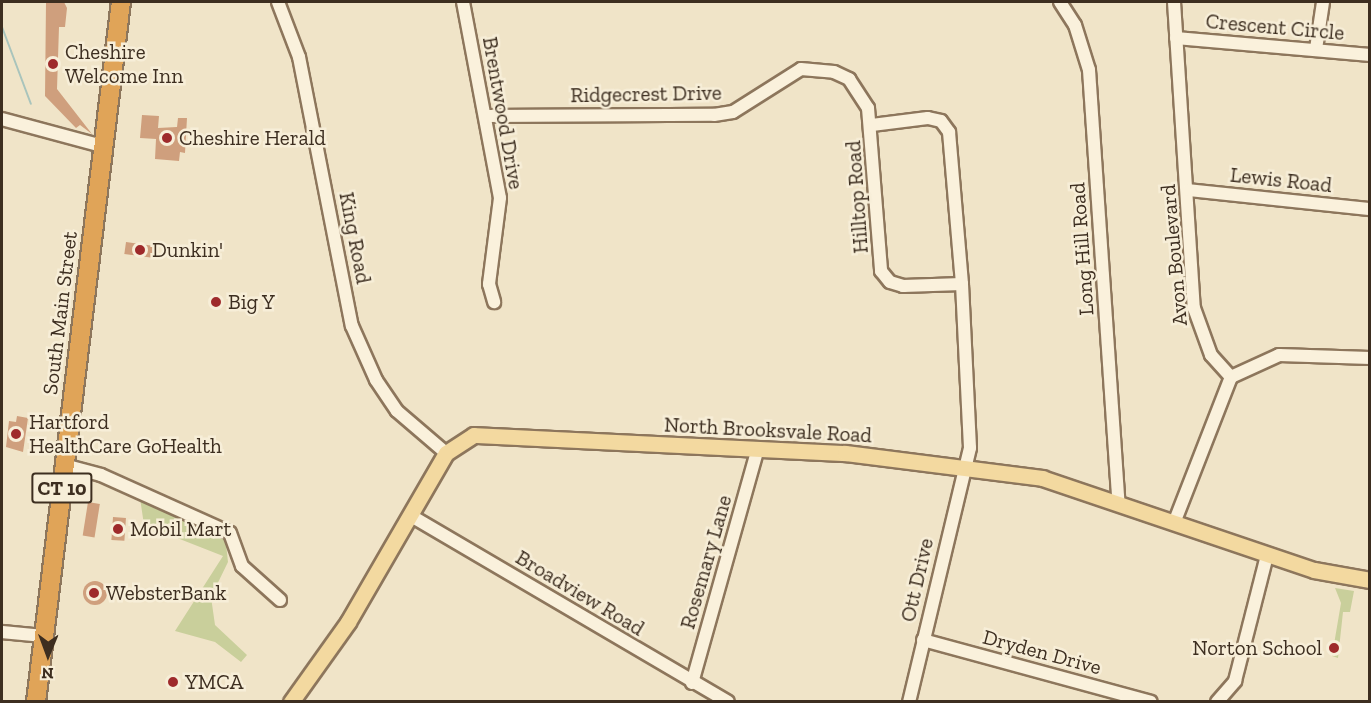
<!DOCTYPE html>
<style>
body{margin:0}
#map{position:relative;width:1371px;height:703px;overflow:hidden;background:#f0e4c8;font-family:"Zilla Slab",serif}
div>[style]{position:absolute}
.green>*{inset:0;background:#c9cf9b}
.stream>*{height:2px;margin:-1px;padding:0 1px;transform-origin:1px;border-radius:1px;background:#a9c4bc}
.building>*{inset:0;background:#cf9f7d;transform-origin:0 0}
.round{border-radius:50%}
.roads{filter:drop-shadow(2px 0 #8d765c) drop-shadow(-2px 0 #8d765c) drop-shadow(0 2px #8d765c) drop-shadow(0 -2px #8d765c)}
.minor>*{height:12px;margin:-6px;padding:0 6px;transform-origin:6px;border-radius:6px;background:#faf1dc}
.major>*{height:15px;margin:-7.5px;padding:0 7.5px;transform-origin:7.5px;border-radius:7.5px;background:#f3d9a0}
.highway>*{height:18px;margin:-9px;padding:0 9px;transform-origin:9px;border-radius:9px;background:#e0a458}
.dots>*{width:16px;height:16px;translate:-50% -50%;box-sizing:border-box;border:3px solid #f7eed8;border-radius:50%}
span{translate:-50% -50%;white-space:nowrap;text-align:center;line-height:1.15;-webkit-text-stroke:5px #f7eed8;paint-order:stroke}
.shield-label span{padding:2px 4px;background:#f7eed8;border:2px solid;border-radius:4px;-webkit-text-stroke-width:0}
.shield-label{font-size:20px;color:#3d2e20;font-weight:700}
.street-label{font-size:21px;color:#3d2e20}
.poi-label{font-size:21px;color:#3d2e20}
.left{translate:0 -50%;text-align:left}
.right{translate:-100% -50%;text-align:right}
.frame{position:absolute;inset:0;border:3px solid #3d2e20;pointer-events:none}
.north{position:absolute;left:18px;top:625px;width:60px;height:60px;-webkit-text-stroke:4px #f7eed8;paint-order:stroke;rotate:181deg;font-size:16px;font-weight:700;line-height:24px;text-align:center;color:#3d2e20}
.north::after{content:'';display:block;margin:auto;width:21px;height:27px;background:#3d2e20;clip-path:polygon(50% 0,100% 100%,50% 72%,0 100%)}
</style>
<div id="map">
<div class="green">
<i style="clip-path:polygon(140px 498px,225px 535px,228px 562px,211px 597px,215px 625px,247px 655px,241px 662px,215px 642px,175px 631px,223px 556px,144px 525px)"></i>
<i style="clip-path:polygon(1335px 588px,1354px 591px,1350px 612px,1343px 612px,1338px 658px,1332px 656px,1341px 603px)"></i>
</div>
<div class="stream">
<i style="left:2px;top:27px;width:82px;rotate:69.4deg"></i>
</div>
<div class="building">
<i style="clip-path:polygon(46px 2px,64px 2px,67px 8px,65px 27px,59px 27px,57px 89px,92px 134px,80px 125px,76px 128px,45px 96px)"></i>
<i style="clip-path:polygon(142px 115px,159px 116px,158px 128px,177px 127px,178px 118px,187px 118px,185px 153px,180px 152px,179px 161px,155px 159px,156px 139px,140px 138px)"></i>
<i style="left:126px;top:242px;width:30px;height:12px;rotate:8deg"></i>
<i style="clip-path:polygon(17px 416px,28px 418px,23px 452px,6px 447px,9px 421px,16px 422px)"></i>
<i style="left:88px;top:502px;width:12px;height:34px;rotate:9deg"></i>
<i style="left:113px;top:517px;width:13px;height:23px;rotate:4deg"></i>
<i class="round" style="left:83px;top:581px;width:24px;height:24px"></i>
</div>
<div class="roads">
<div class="minor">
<i style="left:278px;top:2px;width:59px;rotate:69.1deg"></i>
<i style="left:299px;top:57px;width:274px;rotate:78.9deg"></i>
<i style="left:352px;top:326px;width:59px;rotate:66deg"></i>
<i style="left:376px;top:380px;width:37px;rotate:56deg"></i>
<i style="left:397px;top:411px;width:65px;rotate:40.6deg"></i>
<i style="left:463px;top:2px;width:199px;rotate:79.3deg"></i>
<i style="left:500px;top:198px;width:87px;rotate:97.3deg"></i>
<i style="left:489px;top:284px;width:19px;rotate:74deg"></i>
<i style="left:1060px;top:2px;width:27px;rotate:57deg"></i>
<i style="left:1075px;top:25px;width:47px;rotate:72.7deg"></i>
<i style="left:1089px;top:70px;width:431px;rotate:86.1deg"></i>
<i style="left:1174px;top:2px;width:307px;rotate:86.3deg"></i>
<i style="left:1194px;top:308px;width:50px;rotate:70.1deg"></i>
<i style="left:1211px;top:355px;width:30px;rotate:48deg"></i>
<i style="left:1231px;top:377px;width:155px;rotate:111.3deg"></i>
<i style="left:1176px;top:38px;width:195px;rotate:5deg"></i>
<i style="left:1316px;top:49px;width:48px;rotate:-81.5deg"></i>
<i style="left:486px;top:116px;width:228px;rotate:-0.3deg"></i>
<i style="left:714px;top:115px;width:19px;rotate:-9deg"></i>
<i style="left:733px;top:112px;width:80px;rotate:-32.3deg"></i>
<i style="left:801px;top:69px;width:33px;rotate:5deg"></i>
<i style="left:834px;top:72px;width:17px;rotate:25deg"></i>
<i style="left:849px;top:79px;width:35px;rotate:57deg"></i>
<i style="left:868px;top:108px;width:164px;rotate:85.4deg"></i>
<i style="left:881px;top:271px;width:14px;rotate:51deg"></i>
<i style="left:890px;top:282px;width:14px;rotate:17deg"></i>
<i style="left:903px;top:286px;width:59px;rotate:-1.9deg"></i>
<i style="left:2px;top:119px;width:104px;rotate:15.1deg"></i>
<i style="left:872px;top:125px;width:56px;rotate:-7.1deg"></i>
<i style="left:928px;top:118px;width:13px;rotate:13deg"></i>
<i style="left:941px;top:121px;width:14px;rotate:54deg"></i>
<i style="left:949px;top:132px;width:153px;rotate:85.1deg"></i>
<i style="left:962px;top:284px;width:164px;rotate:87.2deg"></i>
<i style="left:970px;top:448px;width:261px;rotate:103.5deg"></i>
<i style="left:1188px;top:190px;width:183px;rotate:6deg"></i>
<i style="left:1231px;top:377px;width:53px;rotate:-24.6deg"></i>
<i style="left:1279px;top:355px;width:91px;rotate:1.9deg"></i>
<i style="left:64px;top:465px;width:38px;rotate:15deg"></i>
<i style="left:101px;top:475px;width:141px;rotate:24.2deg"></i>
<i style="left:230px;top:533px;width:35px;rotate:70deg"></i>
<i style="left:242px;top:566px;width:51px;rotate:41.8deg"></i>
<i style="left:413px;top:517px;width:365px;rotate:30.4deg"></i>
<i style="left:2px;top:632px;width:41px;rotate:5.6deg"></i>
<i style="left:923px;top:640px;width:236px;rotate:15.2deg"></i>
<i style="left:692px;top:683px;width:241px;rotate:-74.3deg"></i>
<i style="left:1217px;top:702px;width:28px;rotate:-49deg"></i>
<i style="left:1235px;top:681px;width:130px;rotate:-75.7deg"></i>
</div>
<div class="major">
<i style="left:291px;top:702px;width:98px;rotate:-54.5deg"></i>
<i style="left:348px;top:622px;width:195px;rotate:-59.9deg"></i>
<i style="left:446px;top:453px;width:33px;rotate:-33deg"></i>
<i style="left:474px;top:435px;width:371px;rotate:2.8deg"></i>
<i style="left:845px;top:453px;width:199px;rotate:7.2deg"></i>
<i style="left:1042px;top:478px;width:287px;rotate:18.7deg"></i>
<i style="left:1314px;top:570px;width:57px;rotate:10.1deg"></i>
</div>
<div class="highway">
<i style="left:36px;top:702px;width:705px;rotate:-83.08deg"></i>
</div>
</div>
<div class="dots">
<i style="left:53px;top:64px;background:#9e2a2b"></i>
<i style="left:167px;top:138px;background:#9e2a2b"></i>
<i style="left:140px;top:250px;background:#9e2a2b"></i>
<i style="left:216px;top:302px;background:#9e2a2b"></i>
<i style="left:16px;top:434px;background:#9e2a2b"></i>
<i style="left:118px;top:529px;background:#9e2a2b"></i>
<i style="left:94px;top:593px;background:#9e2a2b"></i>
<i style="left:1334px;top:648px;background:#9e2a2b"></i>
<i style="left:173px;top:682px;background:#9e2a2b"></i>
</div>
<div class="shield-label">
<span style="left:62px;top:488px">CT 10</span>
</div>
<div class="street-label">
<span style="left:1275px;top:27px;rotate:5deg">Crescent Circle</span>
<span style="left:646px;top:94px;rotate:-1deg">Ridgecrest Drive</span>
<span style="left:503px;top:113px;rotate:80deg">Brentwood Drive</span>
<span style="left:1281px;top:180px;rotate:6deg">Lewis Road</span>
<span style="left:857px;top:197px;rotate:-94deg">Hilltop Road</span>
<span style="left:355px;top:238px;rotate:79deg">King Road</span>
<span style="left:1082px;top:249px;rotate:-94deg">Long Hill Road</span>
<span style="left:1174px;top:255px;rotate:-95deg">Avon Boulevard</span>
<span style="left:60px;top:313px;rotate:-83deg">South Main Street</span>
<span style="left:768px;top:430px;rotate:3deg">North Brooksvale Road</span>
<span style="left:706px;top:562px;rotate:-74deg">Rosemary Lane</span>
<span style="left:917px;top:580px;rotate:-77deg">Ott Drive</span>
<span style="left:580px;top:593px;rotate:31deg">Broadview Road</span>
<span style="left:1042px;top:652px;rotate:15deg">Dryden Drive</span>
</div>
<div class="poi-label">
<span class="left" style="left:65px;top:64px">Cheshire<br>Welcome Inn</span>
<span class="left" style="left:179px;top:138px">Cheshire Herald</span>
<span class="left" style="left:152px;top:250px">Dunkin'</span>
<span class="left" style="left:228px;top:302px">Big Y</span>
<span class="left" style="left:29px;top:434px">Hartford<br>HealthCare GoHealth</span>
<span class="left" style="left:130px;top:529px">Mobil Mart</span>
<span class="left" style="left:106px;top:593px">WebsterBank</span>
<span class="right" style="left:1322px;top:648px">Norton School</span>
<span class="left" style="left:185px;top:682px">YMCA</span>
</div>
<div class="frame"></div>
<div class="north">N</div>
</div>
